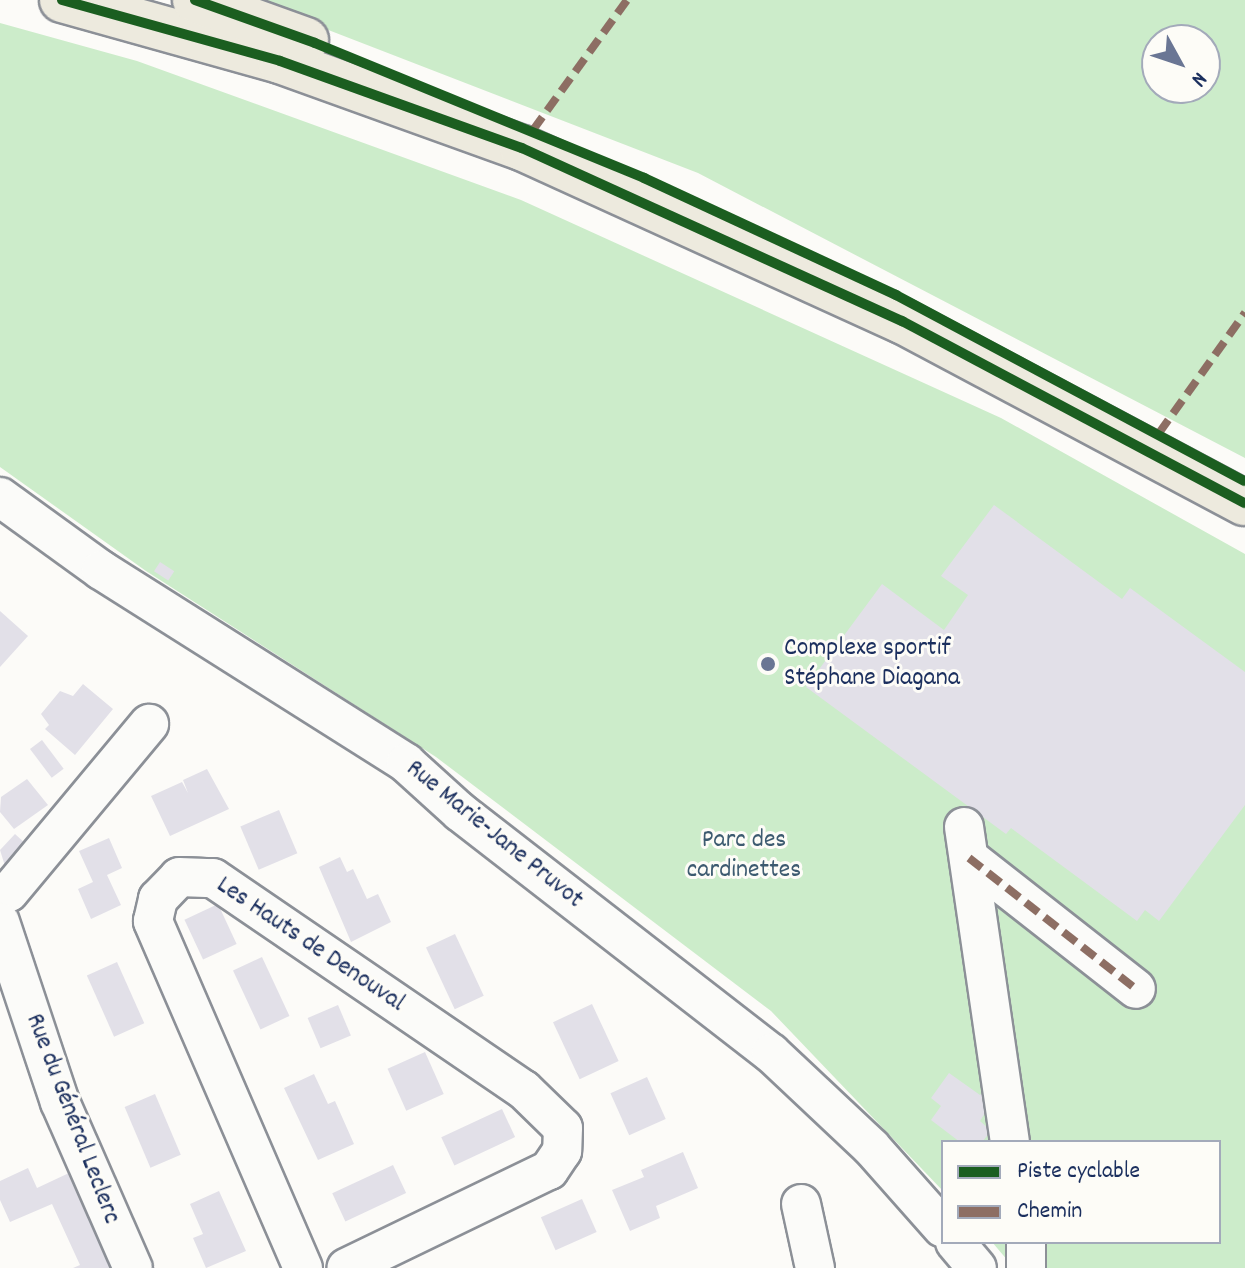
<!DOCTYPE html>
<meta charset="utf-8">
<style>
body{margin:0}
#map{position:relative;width:1245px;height:1268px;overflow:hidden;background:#fcfbf8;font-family:Dekko,sans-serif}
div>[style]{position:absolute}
.green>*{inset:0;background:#ccecca}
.building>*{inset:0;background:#e2e0e8;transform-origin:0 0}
.roads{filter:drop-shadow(2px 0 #8c9097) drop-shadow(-2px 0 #8c9097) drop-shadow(0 2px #8c9097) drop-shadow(0 -2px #8c9097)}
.minor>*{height:38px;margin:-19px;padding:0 19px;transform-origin:19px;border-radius:19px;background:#fbfbf9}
.major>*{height:44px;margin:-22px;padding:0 22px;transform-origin:22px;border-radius:22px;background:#edeade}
.quiet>*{height:8px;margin-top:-4px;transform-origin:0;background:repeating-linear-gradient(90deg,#8d6e63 0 16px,transparent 0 24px)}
.cycleway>*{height:10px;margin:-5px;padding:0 5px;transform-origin:5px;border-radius:5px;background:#1b5e20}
.dots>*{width:22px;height:22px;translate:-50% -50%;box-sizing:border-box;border:4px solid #fdfcf7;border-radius:50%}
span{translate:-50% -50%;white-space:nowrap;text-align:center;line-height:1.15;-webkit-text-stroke:6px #fdfcf7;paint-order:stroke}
.poi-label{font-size:26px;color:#1b2f5e}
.left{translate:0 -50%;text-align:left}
.street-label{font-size:26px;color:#1b2f5e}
.park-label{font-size:26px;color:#3d5b70}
.legend{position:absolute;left:941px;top:1140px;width:280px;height:104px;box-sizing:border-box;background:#fdfcf7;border:2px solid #a3aaba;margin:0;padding:10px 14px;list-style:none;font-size:24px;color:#1b2f5e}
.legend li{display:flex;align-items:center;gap:16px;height:40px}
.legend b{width:40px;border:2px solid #a3aaba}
.north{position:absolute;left:1141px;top:24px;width:80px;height:80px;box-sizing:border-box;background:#fdfcf7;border:2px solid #a3aaba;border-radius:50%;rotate:130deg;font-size:22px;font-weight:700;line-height:32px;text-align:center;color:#1b2f5e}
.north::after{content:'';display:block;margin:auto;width:28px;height:36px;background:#6a7694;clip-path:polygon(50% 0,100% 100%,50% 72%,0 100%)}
</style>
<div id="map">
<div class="green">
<i style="clip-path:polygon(evenodd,251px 0,1245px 0,1245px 458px,698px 173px,251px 0,1157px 40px,1205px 40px,1205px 88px,1157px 88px,1157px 40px)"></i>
<i style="clip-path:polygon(0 23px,137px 61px,521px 200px,1001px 418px,1245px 554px,1245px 1268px,1014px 1268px,992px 1242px,1219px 1242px,1219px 1142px,943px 1142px,943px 1191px,771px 1011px,436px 757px,146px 571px,0 467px)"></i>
</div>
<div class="building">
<i style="clip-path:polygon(994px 505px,1122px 599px,1130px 588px,1245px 672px,1245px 805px,1159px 921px,1145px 910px,1137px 921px,1011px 828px,1006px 834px,806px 687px,882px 584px,944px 630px,968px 595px,941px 576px)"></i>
<i style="left:160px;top:562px;width:17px;height:11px;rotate:33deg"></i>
<i style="clip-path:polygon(0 611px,28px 636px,0 667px)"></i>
<i style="clip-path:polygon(83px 684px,113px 709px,75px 755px,45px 729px,49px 725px,41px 714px,60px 691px,73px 696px)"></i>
<i style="left:42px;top:740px;width:36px;height:15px;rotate:53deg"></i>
<i style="clip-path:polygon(207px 769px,229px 809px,170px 836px,151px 796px,182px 782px,188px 793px,183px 780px)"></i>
<i style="clip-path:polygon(27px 779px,48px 805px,14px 829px,0 812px,1px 797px)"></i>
<i style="left:279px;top:810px;width:47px;height:42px;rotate:67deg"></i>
<i style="clip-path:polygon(15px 834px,26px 844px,5px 866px,0 850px)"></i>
<i style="clip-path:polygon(109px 838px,122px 868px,107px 875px,121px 905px,91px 919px,78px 889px,93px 882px,79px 851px)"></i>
<i style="clip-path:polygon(340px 857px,347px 872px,353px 869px,367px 899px,378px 894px,391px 922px,351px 942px,319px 867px)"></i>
<i style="left:218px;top:904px;width:44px;height:37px;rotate:65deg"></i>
<i style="left:455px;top:934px;width:68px;height:32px;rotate:65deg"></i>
<i style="left:262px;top:957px;width:65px;height:32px;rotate:65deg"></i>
<i style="left:117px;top:962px;width:67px;height:33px;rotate:66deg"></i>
<i style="left:592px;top:1004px;width:63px;height:43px;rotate:65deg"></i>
<i style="left:338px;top:1005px;width:33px;height:33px;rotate:67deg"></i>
<i style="left:425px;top:1052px;width:46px;height:41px;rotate:66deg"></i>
<i style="clip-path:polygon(949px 1073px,980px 1095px,984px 1090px,999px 1123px,985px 1113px,980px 1121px,991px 1131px,982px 1142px,960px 1142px,931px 1120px,941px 1106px,931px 1098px)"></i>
<i style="clip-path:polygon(314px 1074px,328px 1104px,335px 1101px,354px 1144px,318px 1160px,284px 1088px)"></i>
<i style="left:647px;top:1077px;width:46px;height:40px;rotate:66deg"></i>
<i style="left:155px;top:1094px;width:66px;height:33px;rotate:67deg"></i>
<i style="left:502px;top:1109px;width:31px;height:67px;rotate:65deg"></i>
<i style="clip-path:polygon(683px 1152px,698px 1188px,656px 1206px,660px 1218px,630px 1231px,612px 1190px,644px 1177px,641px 1170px)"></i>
<i style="left:393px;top:1165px;width:31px;height:67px;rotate:65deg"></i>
<i style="clip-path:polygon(28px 1168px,37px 1188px,69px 1173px,114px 1268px,73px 1268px,80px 1265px,52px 1204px,10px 1222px,0 1200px,0 1181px)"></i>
<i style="clip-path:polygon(219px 1191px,246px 1251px,206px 1268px,193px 1238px,203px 1234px,190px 1204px)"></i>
<i style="left:582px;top:1199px;width:36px;height:45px;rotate:66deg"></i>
</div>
<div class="roads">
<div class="minor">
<i style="left:0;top:497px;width:125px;rotate:35.9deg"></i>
<i style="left:101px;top:570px;width:361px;rotate:32.3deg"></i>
<i style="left:406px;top:763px;width:73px;rotate:42.2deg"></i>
<i style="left:460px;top:812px;width:393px;rotate:37.8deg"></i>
<i style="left:771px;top:1053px;width:137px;rotate:43.2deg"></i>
<i style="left:871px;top:1147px;width:108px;rotate:48.4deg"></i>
<i style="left:964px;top:827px;width:318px;rotate:81.7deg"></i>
<i style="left:969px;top:858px;width:212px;rotate:38.1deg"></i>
<i style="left:0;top:895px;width:9px;rotate:-18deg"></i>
<i style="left:9px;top:892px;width:219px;rotate:-50.2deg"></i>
<i style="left:0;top:922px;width:190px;rotate:71.6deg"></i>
<i style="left:60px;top:1102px;width:181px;rotate:66.3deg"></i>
<i style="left:801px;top:1204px;width:66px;rotate:77.7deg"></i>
<i style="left:955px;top:1242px;width:34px;rotate:50deg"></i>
<i style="left:1026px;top:1242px;width:26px;rotate:90deg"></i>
<i style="left:303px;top:1268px;width:378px;rotate:-113.4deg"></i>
<i style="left:153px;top:921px;width:23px;rotate:-77deg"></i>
<i style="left:158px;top:899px;width:30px;rotate:-46deg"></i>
<i style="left:179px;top:877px;width:34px;rotate:2deg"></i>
<i style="left:213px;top:878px;width:376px;rotate:34.3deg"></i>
<i style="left:524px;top:1090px;width:54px;rotate:44.3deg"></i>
<i style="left:563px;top:1128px;width:23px;rotate:92deg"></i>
<i style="left:562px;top:1151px;width:23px;rotate:124deg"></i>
<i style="left:549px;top:1170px;width:225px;rotate:154.2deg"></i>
</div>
<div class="major">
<i style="left:62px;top:0;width:226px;rotate:15.6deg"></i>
<i style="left:280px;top:61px;width:257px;rotate:19.8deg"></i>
<i style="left:522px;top:148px;width:418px;rotate:24.5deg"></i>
<i style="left:902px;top:321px;width:388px;rotate:28deg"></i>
<i style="left:195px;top:0;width:118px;rotate:19.8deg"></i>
</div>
</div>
<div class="quiet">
<i style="left:533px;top:130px;width:160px;rotate:-54.1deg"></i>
<i style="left:1159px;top:433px;width:148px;rotate:-54.4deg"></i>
<i style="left:969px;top:858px;width:212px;rotate:38.1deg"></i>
</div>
<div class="cycleway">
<i style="left:62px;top:0;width:226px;rotate:15.6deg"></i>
<i style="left:280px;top:61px;width:257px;rotate:19.8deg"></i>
<i style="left:522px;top:148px;width:418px;rotate:24.5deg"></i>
<i style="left:902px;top:321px;width:388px;rotate:28deg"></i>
<i style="left:195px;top:0;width:127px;rotate:19.7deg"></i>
<i style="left:315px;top:43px;width:356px;rotate:22.3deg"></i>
<i style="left:644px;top:178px;width:278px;rotate:24.9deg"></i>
<i style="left:896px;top:295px;width:395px;rotate:28.1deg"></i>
</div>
<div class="dots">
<i style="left:768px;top:664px;background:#6a7694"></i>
</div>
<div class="poi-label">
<span class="left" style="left:784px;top:664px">Complexe sportif<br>Stéphane Diagana</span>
</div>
<div class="street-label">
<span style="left:494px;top:835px;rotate:39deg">Rue Marie-Jane Pruvot</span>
<span style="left:310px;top:945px;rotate:34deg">Les Hauts de Denouval</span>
<span style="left:72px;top:1119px;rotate:69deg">Rue du Général Leclerc</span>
</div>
<div class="park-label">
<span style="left:744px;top:856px">Parc des<br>cardinettes</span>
</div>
<ul class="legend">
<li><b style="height:10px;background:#1b5e20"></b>Piste cyclable</li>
<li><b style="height:10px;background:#8d6e63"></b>Chemin</li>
</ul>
<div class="north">N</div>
</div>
